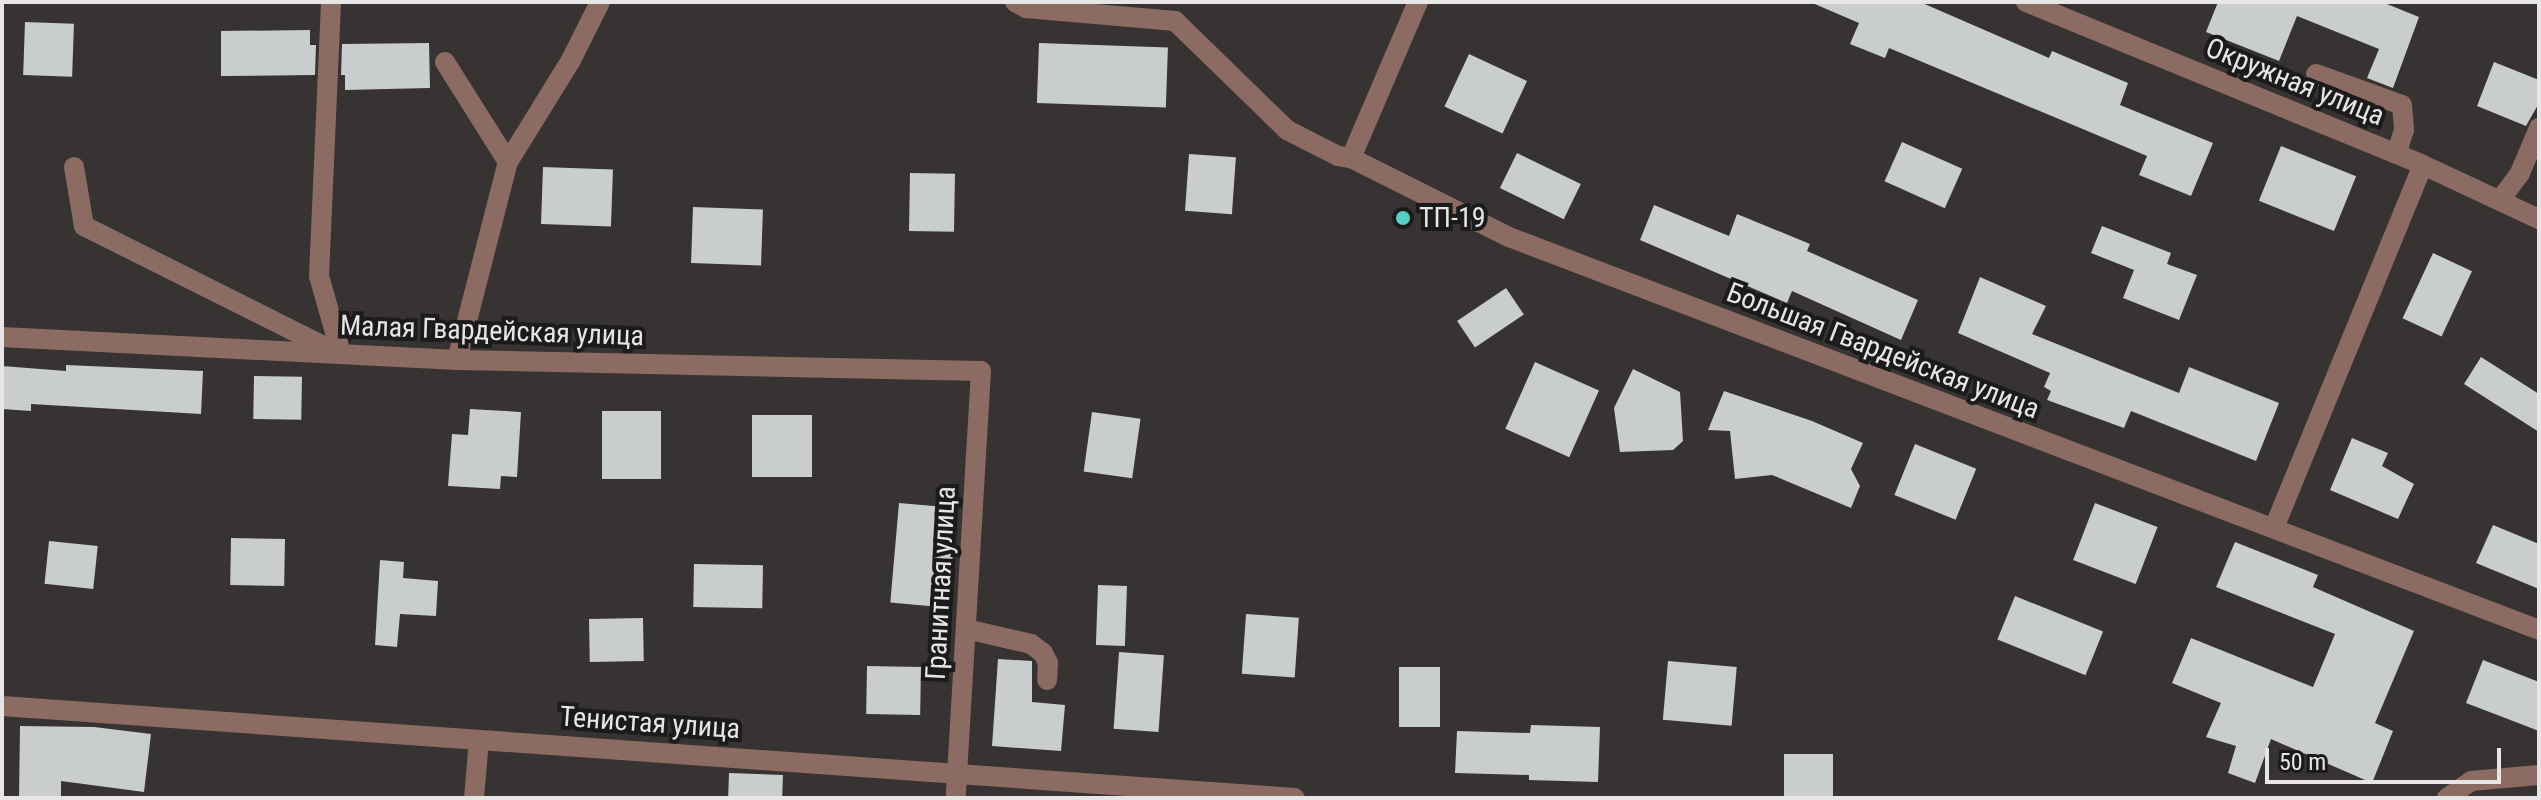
<!DOCTYPE html>
<meta charset="utf-8">
<style>
body{margin:0}
#map{position:relative;width:2541px;height:800px;overflow:hidden;background:#363332;font-family:"Roboto Condensed",sans-serif}
div>[style]{position:absolute}
.building>*{inset:0;background:#c9cdcd;transform-origin:0 0}
.minor>*{height:20px;margin:-10px;padding:0 10px;transform-origin:10px;border-radius:10px;background:#8c6b63}
.dots>*{width:22px;height:22px;translate:-50% -50%;box-sizing:border-box;border:4px solid #1c1b1b;border-radius:50%}
span{translate:-50% -50%;white-space:nowrap;text-align:center;line-height:1.15;-webkit-text-stroke:8px #1c1b1b;paint-order:stroke}
.street-label{font-size:28px;color:#e7e5e5}
.poi-label{font-size:28px;color:#e7e5e5}
.left{translate:0 -50%;text-align:left}
.frame{position:absolute;inset:0;border:4px solid #e7e5e5;pointer-events:none}
.scale{position:absolute;left:2265px;top:748px;width:236px;height:36px;box-sizing:border-box;border:4px solid #e7e5e5;border-top:0;padding-left:10px;font-size:24px;line-height:28px;white-space:nowrap;color:#e7e5e5;-webkit-text-stroke:6px #1c1b1b;paint-order:stroke}
</style>
<div id="map">
<div class="building">
<i style="clip-path:polygon(1810px 2px,1920px 2px,2049px 58px,2052px 51px,2128px 83px,2120px 105px,2213px 143px,2191px 196px,2139px 175px,2147px 156px,1889px 48px,1885px 58px,1850px 44px,1859px 23px)"></i>
<i style="clip-path:polygon(2218px 2px,2382px 2px,2419px 17px,2393px 88px,2367px 78px,2379px 49px,2297px 16px,2279px 61px,2206px 32px)"></i>
<i style="left:25px;top:22px;width:49px;height:53px;rotate:2deg"></i>
<i style="clip-path:polygon(310px 30px,310px 45px,316px 45px,315px 75px,221px 76px,221px 31px)"></i>
<i style="clip-path:polygon(429px 43px,430px 88px,345px 90px,345px 75px,341px 75px,342px 44px)"></i>
<i style="left:1039px;top:43px;width:129px;height:60px;rotate:2deg"></i>
<i style="left:1469px;top:54px;width:64px;height:58px;rotate:25deg"></i>
<i style="clip-path:polygon(2494px 62px,2539px 80px,2539px 103px,2526px 126px,2477px 106px)"></i>
<i style="left:1902px;top:142px;width:66px;height:43px;rotate:24deg"></i>
<i style="left:2281px;top:146px;width:81px;height:59px;rotate:22deg"></i>
<i style="left:1517px;top:153px;width:71px;height:39px;rotate:26deg"></i>
<i style="left:1189px;top:154px;width:47px;height:57px;rotate:4deg"></i>
<i style="left:543px;top:167px;width:70px;height:57px;rotate:2deg"></i>
<i style="left:910px;top:173px;width:45px;height:58px;rotate:1deg"></i>
<i style="clip-path:polygon(1654px 205px,1729px 236px,1737px 214px,1810px 244px,1807px 251px,1918px 300px,1901px 340px,1792px 291px,1787px 303px,1640px 240px)"></i>
<i style="left:693px;top:207px;width:70px;height:56px;rotate:2deg"></i>
<i style="clip-path:polygon(2102px 226px,2171px 253px,2167px 264px,2197px 275px,2179px 320px,2123px 298px,2134px 270px,2091px 253px)"></i>
<i style="left:2433px;top:253px;width:43px;height:72px;rotate:25deg"></i>
<i style="clip-path:polygon(1980px 277px,2046px 306px,2032px 334px,2179px 393px,2189px 367px,2279px 403px,2256px 461px,2131px 411px,2124px 428px,2047px 400px,2051px 391px,2044px 387px,2050px 373px,1958px 333px)"></i>
<i style="left:1506px;top:288px;width:32px;height:59px;rotate:56deg"></i>
<i style="clip-path:polygon(2481px 357px,2539px 394px,2539px 432px,2464px 384px)"></i>
<i style="left:1535px;top:362px;width:70px;height:73px;rotate:24deg"></i>
<i style="clip-path:polygon(66px 365px,203px 371px,201px 414px,31px 404px,31px 411px,2px 409px,2px 366px,66px 371px)"></i>
<i style="clip-path:polygon(1633px 369px,1680px 392px,1683px 441px,1673px 450px,1620px 452px,1614px 408px)"></i>
<i style="left:254px;top:376px;width:48px;height:43px;rotate:1deg"></i>
<i style="clip-path:polygon(1724px 391px,1812px 421px,1863px 443px,1851px 469px,1860px 486px,1851px 508px,1772px 475px,1735px 479px,1730px 431px,1708px 430px)"></i>
<i style="clip-path:polygon(470px 409px,521px 412px,517px 477px,501px 476px,500px 489px,448px 486px,452px 434px,468px 435px)"></i>
<i style="left:602px;top:411px;width:59px;height:68px"></i>
<i style="left:1092px;top:412px;width:49px;height:60px;rotate:8deg"></i>
<i style="left:752px;top:415px;width:60px;height:62px"></i>
<i style="clip-path:polygon(2352px 438px,2388px 453px,2382px 466px,2414px 484px,2398px 519px,2330px 490px)"></i>
<i style="left:1915px;top:444px;width:66px;height:55px;rotate:22deg"></i>
<i style="left:899px;top:503px;width:58px;height:100px;rotate:5deg"></i>
<i style="left:2095px;top:503px;width:67px;height:61px;rotate:21deg"></i>
<i style="clip-path:polygon(2493px 525px,2539px 544px,2539px 589px,2476px 563px)"></i>
<i style="left:231px;top:538px;width:54px;height:47px;rotate:1deg"></i>
<i style="left:49px;top:541px;width:49px;height:43px;rotate:6deg"></i>
<i style="clip-path:polygon(2235px 542px,2318px 575px,2313px 587px,2414px 631px,2375px 723px,2393px 731px,2372px 783px,2271px 739px,2255px 783px,2228px 773px,2236px 746px,2206px 737px,2221px 703px,2172px 683px,2191px 638px,2313px 687px,2335px 634px,2216px 587px)"></i>
<i style="clip-path:polygon(380px 560px,404px 562px,403px 578px,438px 581px,436px 616px,400px 614px,397px 647px,375px 645px)"></i>
<i style="left:694px;top:564px;width:69px;height:43px;rotate:1deg"></i>
<i style="left:1098px;top:585px;width:29px;height:60px;rotate:2deg"></i>
<i style="left:2015px;top:596px;width:95px;height:47px;rotate:22deg"></i>
<i style="left:1246px;top:614px;width:53px;height:60px;rotate:4deg"></i>
<i style="left:643px;top:618px;width:43px;height:54px;rotate:89deg"></i>
<i style="left:1119px;top:652px;width:45px;height:77px;rotate:4deg"></i>
<i style="clip-path:polygon(998px 659px,1032px 661px,1032px 702px,1065px 705px,1061px 751px,992px 746px)"></i>
<i style="clip-path:polygon(2483px 660px,2539px 682px,2539px 731px,2466px 703px)"></i>
<i style="left:1668px;top:661px;width:69px;height:59px;rotate:5deg"></i>
<i style="left:867px;top:666px;width:54px;height:48px;rotate:1deg"></i>
<i style="left:1399px;top:667px;width:41px;height:60px"></i>
<i style="clip-path:polygon(1531px 725px,1600px 727px,1598px 782px,1529px 780px,1529px 775px,1455px 773px,1457px 731px,1530px 733px)"></i>
<i style="clip-path:polygon(20px 726px,94px 727px,151px 734px,144px 792px,61px 781px,61px 798px,19px 798px)"></i>
<i style="left:1784px;top:754px;width:49px;height:44px"></i>
<i style="left:729px;top:773px;width:54px;height:25px;rotate:2deg"></i>
</div>
<div class="minor">
<i style="left:331px;top:2px;width:274px;rotate:92.5deg"></i>
<i style="left:319px;top:276px;width:81px;rotate:74.2deg"></i>
<i style="left:1015px;top:2px;width:13px;rotate:29deg"></i>
<i style="left:1026px;top:8px;width:150px;rotate:5deg"></i>
<i style="left:1175px;top:21px;width:156px;rotate:44.2deg"></i>
<i style="left:1287px;top:130px;width:57px;rotate:27deg"></i>
<i style="left:1338px;top:156px;width:13px;rotate:9deg"></i>
<i style="left:1351px;top:158px;width:177px;rotate:26.6deg"></i>
<i style="left:1509px;top:237px;width:1102px;rotate:20.88deg"></i>
<i style="left:2026px;top:2px;width:429px;rotate:22.3deg"></i>
<i style="left:2423px;top:165px;width:128px;rotate:25deg"></i>
<i style="left:445px;top:62px;width:118px;rotate:57.8deg"></i>
<i style="left:2316px;top:74px;width:91px;rotate:19.8deg"></i>
<i style="left:2402px;top:105px;width:25px;rotate:85deg"></i>
<i style="left:2404px;top:130px;width:25px;rotate:108deg"></i>
<i style="left:1351px;top:158px;width:170px;rotate:-66.8deg"></i>
<i style="left:74px;top:167px;width:60px;rotate:80.4deg"></i>
<i style="left:84px;top:226px;width:280px;rotate:26.6deg"></i>
<i style="left:2500px;top:200px;width:34px;rotate:-53deg"></i>
<i style="left:2520px;top:173px;width:49px;rotate:-67.1deg"></i>
<i style="left:2px;top:337px;width:456px;rotate:2.9deg"></i>
<i style="left:457px;top:360px;width:524px;rotate:1.2deg"></i>
<i style="left:981px;top:371px;width:428px;rotate:93.4deg"></i>
<i style="left:457px;top:360px;width:204px;rotate:-75.6deg"></i>
<i style="left:508px;top:162px;width:120px;rotate:-58.3deg"></i>
<i style="left:571px;top:60px;width:65px;rotate:-63.4deg"></i>
<i style="left:2274px;top:528px;width:392px;rotate:-67.7deg"></i>
<i style="left:966px;top:629px;width:67px;rotate:13deg"></i>
<i style="left:1031px;top:644px;width:15px;rotate:37deg"></i>
<i style="left:1043px;top:653px;width:11px;rotate:63deg"></i>
<i style="left:1048px;top:663px;width:17px;rotate:93deg"></i>
<i style="left:2px;top:706px;width:1296px;rotate:4.07deg"></i>
<i style="left:474px;top:798px;width:58px;rotate:-85.1deg"></i>
<i style="left:2447px;top:798px;width:29px;rotate:-35deg"></i>
<i style="left:2471px;top:781px;width:68px;rotate:-5deg"></i>
</div>
<div class="dots">
<i style="left:1403px;top:218px;background:#56cec4"></i>
</div>
<div class="street-label">
<span style="left:2295px;top:82px;rotate:22deg">Окружная улица</span>
<span style="left:492px;top:331px;rotate:2deg">Малая Гвардейская улица</span>
<span style="left:1883px;top:351px;rotate:21deg">Большая Гвардейская улица</span>
<span style="left:941px;top:583px;rotate:-87deg">Гранитная улица</span>
<span style="left:650px;top:723px;rotate:4deg">Тенистая улица</span>
</div>
<div class="poi-label">
<span class="left" style="left:1419px;top:218px">ТП-19</span>
</div>
<div class="frame"></div>
<div class="scale">50 m</div>
</div>
